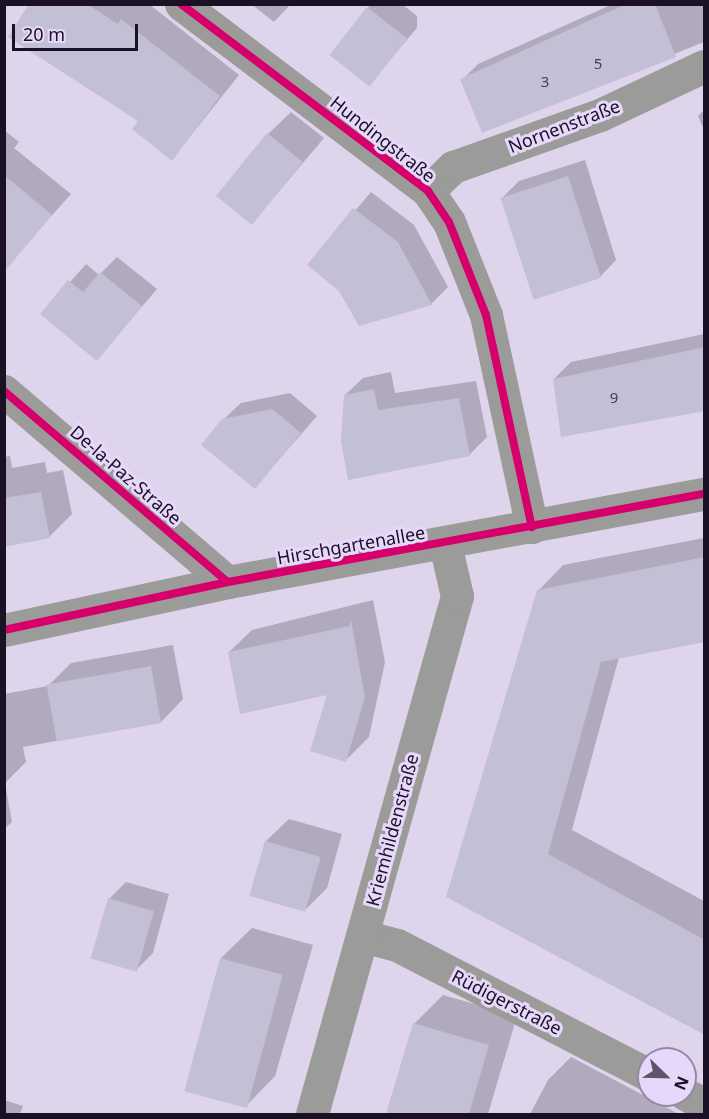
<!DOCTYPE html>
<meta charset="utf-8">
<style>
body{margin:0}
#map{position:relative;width:709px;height:1119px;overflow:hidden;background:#ded4ec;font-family:"Noto Sans",sans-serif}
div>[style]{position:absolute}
.shadow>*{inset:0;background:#0003}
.building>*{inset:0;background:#c3bfd5;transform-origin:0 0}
.minor>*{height:33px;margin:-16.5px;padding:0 16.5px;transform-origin:16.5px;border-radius:16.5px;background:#9b9c99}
.cycleway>*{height:8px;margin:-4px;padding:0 4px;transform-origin:4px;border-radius:4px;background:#d6006c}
span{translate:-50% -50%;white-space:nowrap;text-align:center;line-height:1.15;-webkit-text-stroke:6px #e7d8fb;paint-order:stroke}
.number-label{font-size:15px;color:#473f54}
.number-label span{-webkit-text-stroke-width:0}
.street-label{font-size:18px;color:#1a1125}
.frame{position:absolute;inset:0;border:6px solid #1a1125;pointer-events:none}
.north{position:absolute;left:637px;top:1047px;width:60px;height:60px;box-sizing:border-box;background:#e7d8fb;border:2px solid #9588a5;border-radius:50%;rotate:113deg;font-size:16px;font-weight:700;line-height:24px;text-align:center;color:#1a1125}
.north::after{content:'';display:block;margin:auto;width:21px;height:27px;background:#5f556b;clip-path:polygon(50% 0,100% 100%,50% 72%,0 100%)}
.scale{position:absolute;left:12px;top:24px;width:126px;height:27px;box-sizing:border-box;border:3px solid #1a1125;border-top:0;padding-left:8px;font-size:18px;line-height:21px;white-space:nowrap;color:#1a1125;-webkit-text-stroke:4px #e7d8fb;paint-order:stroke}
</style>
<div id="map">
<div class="shadow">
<i style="clip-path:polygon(31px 4px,149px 4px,239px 75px,172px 159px)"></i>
<i style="clip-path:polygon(251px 4px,291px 4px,274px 22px)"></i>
<i style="clip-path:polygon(371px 4px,402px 4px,417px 16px,417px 28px,369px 84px,331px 55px)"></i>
<i style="clip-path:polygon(613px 4px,704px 4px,704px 42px,482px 131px,462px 80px,478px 64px)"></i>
<i style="clip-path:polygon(704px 110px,704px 130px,698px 116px)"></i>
<i style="clip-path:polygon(291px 112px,324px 138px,252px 223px,268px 134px)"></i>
<i style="clip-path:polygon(4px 130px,19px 142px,14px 148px,71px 194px,22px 249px,4px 235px)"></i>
<i style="clip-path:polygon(585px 160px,616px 260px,600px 277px,502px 198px,519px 181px)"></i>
<i style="clip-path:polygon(371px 192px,414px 225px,448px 287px,431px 304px,360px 324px,341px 290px,309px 265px)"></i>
<i style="clip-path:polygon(117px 257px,157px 289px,97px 359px,42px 314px,86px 264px,99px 275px)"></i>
<i style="clip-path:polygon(704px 334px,704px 408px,554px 379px,571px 362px)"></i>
<i style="clip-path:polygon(391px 372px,395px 393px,476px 381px,487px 437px,469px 455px,345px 395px,363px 378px)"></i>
<i style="clip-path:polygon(290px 393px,317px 416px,255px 487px,223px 420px,241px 403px)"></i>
<i style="clip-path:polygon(10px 456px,12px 468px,45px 462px,47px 473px,63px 470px,72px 514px,49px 537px,4px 545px,4px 457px)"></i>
<i style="clip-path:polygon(704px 538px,704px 640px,619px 657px,572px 830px,704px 901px,704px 1034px,448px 897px,538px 591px,563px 565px)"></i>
<i style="clip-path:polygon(373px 600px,385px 662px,369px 737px,346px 760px,329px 693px,229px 652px,252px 630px)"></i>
<i style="clip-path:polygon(173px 645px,183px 699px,161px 722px,23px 747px,26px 762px,5px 783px,12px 822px,4px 829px,4px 694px,48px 686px,71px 663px)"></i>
<i style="clip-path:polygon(289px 819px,342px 834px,327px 888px,304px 911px,266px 841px)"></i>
<i style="clip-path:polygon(126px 882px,169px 894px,153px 953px,136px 970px,109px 899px)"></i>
<i style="clip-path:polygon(252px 928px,313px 945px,275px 1076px,245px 1107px,221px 958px)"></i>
<i style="clip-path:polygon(443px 995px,517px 1016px,488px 1114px,387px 1114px,414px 1024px)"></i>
<i style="clip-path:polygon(571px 1057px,679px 1114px,530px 1114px,548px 1080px)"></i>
<i style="clip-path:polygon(4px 1100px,23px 1106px,20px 1114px,4px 1114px)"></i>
</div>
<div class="building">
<i style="clip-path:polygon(29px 4px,87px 4px,118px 24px,121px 19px,220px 96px,172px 161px,132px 129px,138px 121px,8px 37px)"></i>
<i style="clip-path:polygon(626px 4px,655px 4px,676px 57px,482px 133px,460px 79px)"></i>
<i style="left:367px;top:7px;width:51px;height:61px;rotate:38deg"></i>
<i style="left:267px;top:133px;width:46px;height:81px;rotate:39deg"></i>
<i style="clip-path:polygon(4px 175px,52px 215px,4px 272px)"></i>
<i style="left:568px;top:176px;width:107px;height:71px;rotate:72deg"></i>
<i style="clip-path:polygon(353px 208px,398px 242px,432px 305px,359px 326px,339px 291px,307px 265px)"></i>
<i style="clip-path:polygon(100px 272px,142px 306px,97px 361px,40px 314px,68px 280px,83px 292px)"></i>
<i style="clip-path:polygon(705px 347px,705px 411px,561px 437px,553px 379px)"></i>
<i style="clip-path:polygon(374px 389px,378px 410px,459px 398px,470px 456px,348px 480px,341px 441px,344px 395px)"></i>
<i style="clip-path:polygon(272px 409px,301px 433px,255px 489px,201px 445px,222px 419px)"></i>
<i style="clip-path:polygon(41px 492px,50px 538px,4px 547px,4px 498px)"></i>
<i style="clip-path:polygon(705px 557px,705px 642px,601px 662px,548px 854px,705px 940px,705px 1035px,446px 897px,537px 590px)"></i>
<i style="clip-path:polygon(351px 620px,365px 697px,346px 762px,310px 751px,327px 695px,240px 714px,228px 652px,349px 626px)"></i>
<i style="left:151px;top:666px;width:58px;height:106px;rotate:80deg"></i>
<i style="left:265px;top:841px;width:58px;height:57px;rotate:16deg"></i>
<i style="left:108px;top:898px;width:48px;height:63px;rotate:16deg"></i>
<i style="left:220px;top:958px;width:65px;height:138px;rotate:15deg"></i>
<i style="clip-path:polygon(413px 1023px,489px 1045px,469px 1114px,386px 1114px)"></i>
</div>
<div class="minor">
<i style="left:181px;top:4px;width:310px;rotate:37.1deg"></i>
<i style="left:428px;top:191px;width:37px;rotate:56deg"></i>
<i style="left:449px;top:222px;width:100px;rotate:68.3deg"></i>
<i style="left:486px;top:315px;width:217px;rotate:77.8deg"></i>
<i style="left:428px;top:191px;width:35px;rotate:-44deg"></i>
<i style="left:453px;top:167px;width:156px;rotate:-19.5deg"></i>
<i style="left:600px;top:115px;width:115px;rotate:-25.2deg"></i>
<i style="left:4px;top:391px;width:294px;rotate:40.5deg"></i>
<i style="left:4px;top:630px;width:229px;rotate:-12.1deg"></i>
<i style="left:228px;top:582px;width:484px;rotate:-10.5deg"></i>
<i style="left:363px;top:936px;width:35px;rotate:15deg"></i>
<i style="left:397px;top:945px;width:284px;rotate:27.3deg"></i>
<i style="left:685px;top:1094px;width:21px;rotate:28deg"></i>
<i style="left:312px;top:1114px;width:538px;rotate:-74.36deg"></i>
<i style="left:457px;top:596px;width:53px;rotate:-103deg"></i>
</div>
<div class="cycleway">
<i style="left:181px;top:4px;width:310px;rotate:37.1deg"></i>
<i style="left:428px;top:191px;width:37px;rotate:56deg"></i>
<i style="left:449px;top:222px;width:100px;rotate:68.3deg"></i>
<i style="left:486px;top:315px;width:217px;rotate:77.8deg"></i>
<i style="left:4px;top:391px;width:294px;rotate:40.5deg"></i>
<i style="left:4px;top:630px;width:229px;rotate:-12.1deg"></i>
<i style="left:228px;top:582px;width:484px;rotate:-10.5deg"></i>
</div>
<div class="number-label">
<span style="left:598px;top:64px">5</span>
<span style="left:545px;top:82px">3</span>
<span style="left:614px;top:398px">9</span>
</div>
<div class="street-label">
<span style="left:564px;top:126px;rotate:-21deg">Nornenstraße</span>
<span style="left:383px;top:139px;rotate:38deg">Hundingstraße</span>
<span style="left:126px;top:475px;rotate:41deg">De-la-Paz-Straße</span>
<span style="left:351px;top:545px;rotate:-10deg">Hirschgartenallee</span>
<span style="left:392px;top:830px;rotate:-75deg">Kriemhildenstraße</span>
<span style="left:507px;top:1002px;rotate:27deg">Rüdigerstraße</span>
</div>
<div class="frame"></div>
<div class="north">N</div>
<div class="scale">20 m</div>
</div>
